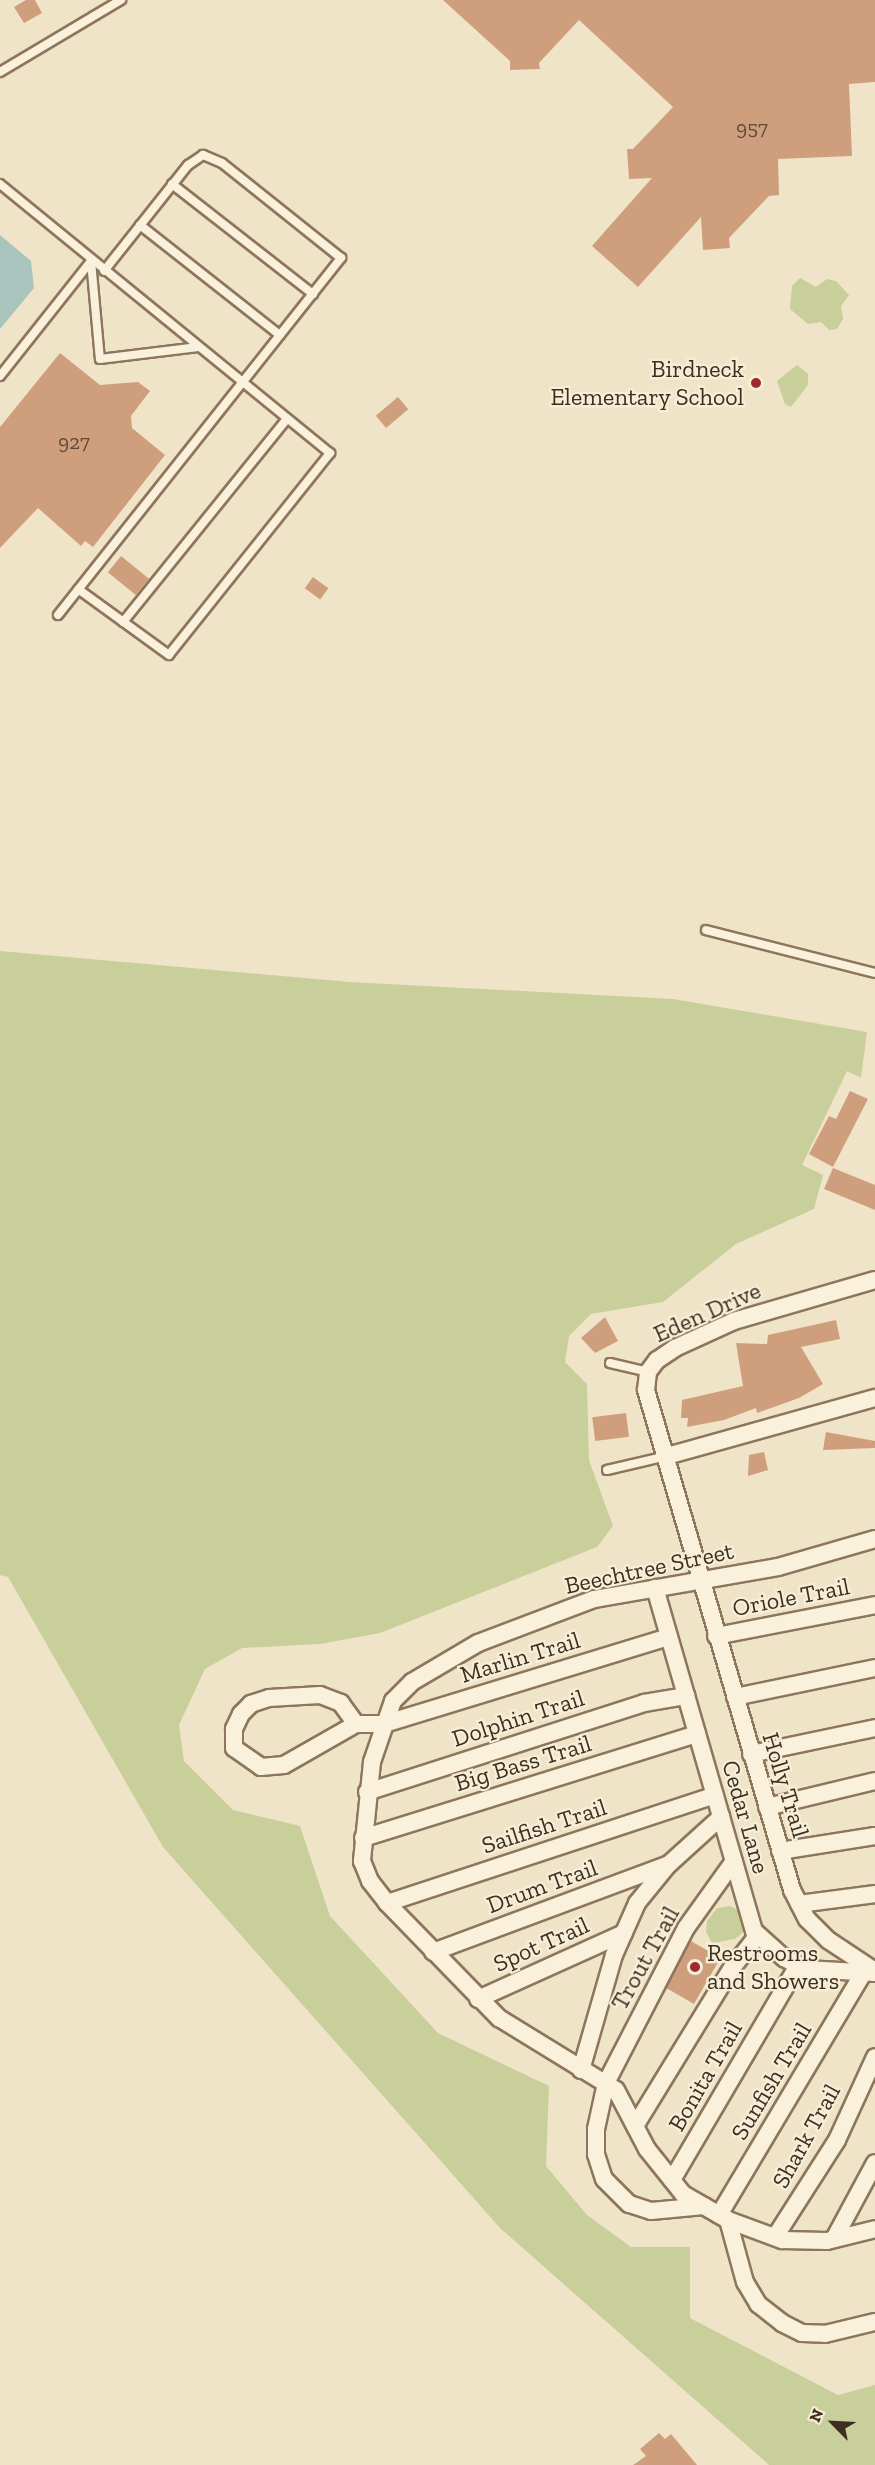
<!DOCTYPE html>
<style>
body{margin:0}
#map{position:relative;width:875px;height:2465px;overflow:hidden;background:#f0e4c8;font-family:"Zilla Slab",serif}
div>[style]{position:absolute}
.green>*{inset:0;background:#c9cf9b}
.water>*{inset:0;background:#a9c4bc}
.building>*{inset:0;background:#cf9f7d;transform-origin:0 0}
.roads{filter:drop-shadow(2px 0 #8d765c) drop-shadow(-2px 0 #8d765c) drop-shadow(0 2px #8d765c) drop-shadow(0 -2px #8d765c)}
.lane>*{height:8px;margin:-4px;padding:0 4px;transform-origin:4px;border-radius:4px;background:#faf1dc}
.street>*{height:16px;margin:-8px;padding:0 8px;transform-origin:8px;border-radius:8px;background:#faf1dc}
.dots>*{width:16px;height:16px;translate:-50% -50%;box-sizing:border-box;border:3px solid #f7eed8;border-radius:50%}
span{translate:-50% -50%;white-space:nowrap;text-align:center;line-height:1.15;-webkit-text-stroke:4.5px #f7eed8;paint-order:stroke}
.number-label{font-size:21px;color:#624a37}
.number-label span{-webkit-text-stroke-width:0}
.poi-label{font-size:24px;color:#3d2e20}
.right{translate:-100% -50%;text-align:right}
.left{translate:0 -50%;text-align:left}
.street-label{font-size:24px;color:#3d2e20}
.north{position:absolute;left:803px;top:2393px;width:60px;height:60px;-webkit-text-stroke:4px #f7eed8;paint-order:stroke;rotate:294deg;font-size:16px;font-weight:700;line-height:24px;text-align:center;color:#3d2e20}
.north::after{content:'';display:block;margin:auto;width:21px;height:27px;background:#3d2e20;clip-path:polygon(50% 0,100% 100%,50% 72%,0 100%)}
</style>
<div id="map">
<div class="green">
<i style="clip-path:polygon(800px 278px,816px 287px,827px 279px,836px 281px,849px 295px,841px 306px,843px 319px,837px 329px,829px 330px,821px 322px,808px 324px,790px 309px,792px 286px)"></i>
<i style="clip-path:polygon(797px 365px,808px 374px,808px 385px,791px 407px,785px 404px,777px 381px)"></i>
<i style="clip-path:polygon(0 951px,350px 982px,673px 999px,867px 1032px,861px 1078px,847px 1071px,802px 1165px,823px 1175px,814px 1209px,736px 1244px,663px 1302px,591px 1314px,569px 1336px,565px 1362px,587px 1384px,589px 1460px,613px 1526px,597px 1547px,380px 1633px,320px 1644px,242px 1648px,205px 1669px,179px 1725px,184px 1761px,233px 1810px,300px 1826px,330px 1916px,438px 2033px,549px 2086px,546px 2166px,587px 2215px,631px 2247px,690px 2247px,690px 2318px,838px 2395px,875px 2385px,875px 2465px,769px 2465px,500px 2228px,163px 1847px,8px 1577px,0 1575px)"></i>
<i style="clip-path:polygon(730px 1906px,741px 1911px,746px 1930px,735px 1939px,712px 1943px,706px 1932px,707px 1921px,717px 1908px)"></i>
</div>
<div class="water">
<i style="clip-path:polygon(0 235px,31px 261px,34px 288px,0 329px)"></i>
</div>
<div class="building">
<i style="clip-path:polygon(26px 0,35px 0,42px 13px,24px 23px,14px 7px)"></i>
<i style="clip-path:polygon(443px 0,875px 0,875px 82px,849px 84px,852px 156px,778px 159px,779px 195px,769px 196px,729px 238px,730px 248px,703px 250px,701px 217px,638px 287px,592px 246px,652px 178px,629px 179px,627px 149px,633px 149px,673px 107px,579px 20px,539px 63px,540px 69px,510px 70px,510px 61px)"></i>
<i style="clip-path:polygon(60px 353px,100px 385px,138px 382px,150px 391px,131px 416px,132px 428px,165px 455px,93px 547px,85px 541px,81px 546px,38px 508px,0 548px,0 427px)"></i>
<i style="left:398px;top:397px;width:16px;height:29px;rotate:50deg"></i>
<i style="left:121px;top:556px;width:36px;height:21px;rotate:39deg"></i>
<i style="left:313px;top:577px;width:19px;height:14px;rotate:36deg"></i>
<i style="clip-path:polygon(850px 1091px,868px 1099px,833px 1167px,809px 1154px,829px 1116px,836px 1119px)"></i>
<i style="clip-path:polygon(833px 1168px,875px 1185px,875px 1210px,824px 1189px)"></i>
<i style="clip-path:polygon(605px 1317px,618px 1341px,595px 1353px,581px 1338px)"></i>
<i style="clip-path:polygon(836px 1320px,840px 1339px,801px 1347px,823px 1384px,799px 1398px,757px 1413px,756px 1408px,724px 1420px,687px 1427px,688px 1418px,681px 1418px,682px 1400px,743px 1386px,736px 1343px,767px 1344px,768px 1335px)"></i>
<i style="left:626px;top:1413px;width:24px;height:34px;rotate:83deg"></i>
<i style="clip-path:polygon(826px 1432px,875px 1441px,875px 1448px,823px 1450px)"></i>
<i style="clip-path:polygon(764px 1452px,768px 1470px,748px 1476px,749px 1455px)"></i>
<i style="left:691px;top:1941px;width:34px;height:53px;rotate:30deg"></i>
<i style="clip-path:polygon(659px 2433px,665px 2439px,671px 2434px,697px 2465px,633px 2465px,646px 2456px,640px 2449px)"></i>
</div>
<div class="roads">
<div class="lane">
<i style="left:0;top:72px;width:141px;rotate:-30.8deg"></i>
<i style="left:0;top:184px;width:426px;rotate:39.2deg"></i>
<i style="left:330px;top:453px;width:258px;rotate:128.6deg"></i>
<i style="left:169px;top:655px;width:112px;rotate:-144deg"></i>
<i style="left:172px;top:184px;width:179px;rotate:38deg"></i>
<i style="left:140px;top:225px;width:178px;rotate:38.2deg"></i>
<i style="left:0;top:376px;width:147px;rotate:-51.6deg"></i>
<i style="left:91px;top:261px;width:98px;rotate:84.8deg"></i>
<i style="left:100px;top:359px;width:99px;rotate:-7deg"></i>
<i style="left:58px;top:615px;width:456px;rotate:-51.6deg"></i>
<i style="left:341px;top:258px;width:152px;rotate:-141.4deg"></i>
<i style="left:222px;top:163px;width:21px;rotate:-157deg"></i>
<i style="left:203px;top:155px;width:18px;rotate:146deg"></i>
<i style="left:188px;top:165px;width:135px;rotate:128.4deg"></i>
<i style="left:123px;top:622px;width:261px;rotate:-51.1deg"></i>
<i style="left:706px;top:930px;width:174px;rotate:14.3deg"></i>
<i style="left:610px;top:1363px;width:39px;rotate:13deg"></i>
<i style="left:607px;top:1470px;width:62px;rotate:-13.1deg"></i>
</div>
<div class="street">
<i style="left:875px;top:1280px;width:147px;rotate:163.8deg"></i>
<i style="left:734px;top:1321px;width:65px;rotate:155.4deg"></i>
<i style="left:675px;top:1348px;width:22px;rotate:146deg"></i>
<i style="left:657px;top:1360px;width:15px;rotate:127deg"></i>
<i style="left:648px;top:1372px;width:18px;rotate:96deg"></i>
<i style="left:646px;top:1390px;width:521px;rotate:73.72deg"></i>
<i style="left:792px;top:1890px;width:33px;rotate:63deg"></i>
<i style="left:807px;top:1919px;width:30px;rotate:45deg"></i>
<i style="left:828px;top:1940px;width:56px;rotate:33.4deg"></i>
<i style="left:667px;top:1456px;width:216px;rotate:-15.6deg"></i>
<i style="left:875px;top:1539px;width:101px;rotate:163.9deg"></i>
<i style="left:778px;top:1567px;width:187px;rotate:170.1deg"></i>
<i style="left:594px;top:1599px;width:124px;rotate:159.2deg"></i>
<i style="left:478px;top:1643px;width:77px;rotate:149.4deg"></i>
<i style="left:412px;top:1682px;width:27px;rotate:135deg"></i>
<i style="left:393px;top:1701px;width:65px;rotate:109deg"></i>
<i style="left:372px;top:1762px;width:100px;rotate:95.8deg"></i>
<i style="left:362px;top:1861px;width:22px;rotate:68deg"></i>
<i style="left:370px;top:1881px;width:28px;rotate:52deg"></i>
<i style="left:387px;top:1903px;width:161px;rotate:45.8deg"></i>
<i style="left:499px;top:2018px;width:137px;rotate:31.6deg"></i>
<i style="left:616px;top:2090px;width:67px;rotate:62.3deg"></i>
<i style="left:647px;top:2149px;width:58px;rotate:51.3deg"></i>
<i style="left:683px;top:2194px;width:52px;rotate:30deg"></i>
<i style="left:728px;top:2220px;width:58px;rotate:20.3deg"></i>
<i style="left:782px;top:2240px;width:45px;rotate:1.3deg"></i>
<i style="left:827px;top:2241px;width:49px;rotate:-14deg"></i>
<i style="left:655px;top:1588px;width:357px;rotate:73.9deg"></i>
<i style="left:754px;top:1931px;width:40px;rotate:42deg"></i>
<i style="left:784px;top:1958px;width:25px;rotate:27deg"></i>
<i style="left:806px;top:1969px;width:69px;rotate:3.3deg"></i>
<i style="left:716px;top:1636px;width:162px;rotate:-11deg"></i>
<i style="left:735px;top:1697px;width:143px;rotate:-11.7deg"></i>
<i style="left:356px;top:1724px;width:26px;rotate:-126deg"></i>
<i style="left:341px;top:1703px;width:22px;rotate:-159deg"></i>
<i style="left:320px;top:1695px;width:51px;rotate:176.6deg"></i>
<i style="left:269px;top:1698px;width:19px;rotate:162deg"></i>
<i style="left:251px;top:1704px;width:14px;rotate:135deg"></i>
<i style="left:241px;top:1714px;width:17px;rotate:115deg"></i>
<i style="left:234px;top:1729px;width:19px;rotate:90deg"></i>
<i style="left:234px;top:1748px;width:33px;rotate:35deg"></i>
<i style="left:261px;top:1767px;width:23px;rotate:-5deg"></i>
<i style="left:284px;top:1765px;width:83px;rotate:-29.7deg"></i>
<i style="left:356px;top:1724px;width:28px"></i>
<i style="left:384px;top:1724px;width:298px;rotate:-17deg"></i>
<i style="left:751px;top:1754px;width:127px;rotate:-11.8deg"></i>
<i style="left:367px;top:1792px;width:291px;rotate:-17.8deg"></i>
<i style="left:644px;top:1703px;width:43px;rotate:-9.5deg"></i>
<i style="left:767px;top:1807px;width:111px;rotate:-13.5deg"></i>
<i style="left:363px;top:1838px;width:350px;rotate:-17.3deg"></i>
<i style="left:780px;top:1851px;width:96px;rotate:-9deg"></i>
<i style="left:387px;top:1903px;width:345px;rotate:-18.2deg"></i>
<i style="left:799px;top:1904px;width:77px;rotate:-7.5deg"></i>
<i style="left:433px;top:1952px;width:250px;rotate:-20.4deg"></i>
<i style="left:478px;top:1999px;width:160px;rotate:-24.3deg"></i>
<i style="left:581px;top:2070px;width:120px;rotate:-74deg"></i>
<i style="left:614px;top:1955px;width:57px;rotate:-66.1deg"></i>
<i style="left:637px;top:1903px;width:49px;rotate:-50.8deg"></i>
<i style="left:668px;top:1865px;width:72px;rotate:-42.2deg"></i>
<i style="left:635px;top:2126px;width:185px;rotate:-58.5deg"></i>
<i style="left:732px;top:1968px;width:42px;rotate:-51.8deg"></i>
<i style="left:672px;top:2180px;width:249px;rotate:-59.6deg"></i>
<i style="left:704px;top:2206px;width:53px;rotate:174.6deg"></i>
<i style="left:651px;top:2211px;width:23px;rotate:-162deg"></i>
<i style="left:629px;top:2204px;width:35px;rotate:-135deg"></i>
<i style="left:604px;top:2179px;width:26px;rotate:-108deg"></i>
<i style="left:596px;top:2154px;width:25px;rotate:-90deg"></i>
<i style="left:596px;top:2129px;width:47px;rotate:-77.7deg"></i>
<i style="left:606px;top:2083px;width:174px;rotate:-62.7deg"></i>
<i style="left:686px;top:1928px;width:82px;rotate:-54.4deg"></i>
<i style="left:719px;top:2215px;width:283px;rotate:-59.2deg"></i>
<i style="left:728px;top:2220px;width:64px;rotate:74.7deg"></i>
<i style="left:745px;top:2282px;width:26px;rotate:59deg"></i>
<i style="left:758px;top:2304px;width:31px;rotate:38deg"></i>
<i style="left:782px;top:2323px;width:22px;rotate:27deg"></i>
<i style="left:802px;top:2333px;width:23px;rotate:2deg"></i>
<i style="left:825px;top:2334px;width:51px;rotate:-13.5deg"></i>
<i style="left:775px;top:2237px;width:115px;rotate:-57.4deg"></i>
<i style="left:837px;top:2140px;width:91px;rotate:-65.4deg"></i>
<i style="left:834px;top:2239px;width:86px;rotate:-61.7deg"></i>
</div>
</div>
<div class="dots">
<i style="left:756px;top:383px;background:#9e2a2b"></i>
<i style="left:695px;top:1967px;background:#9e2a2b"></i>
</div>
<div class="number-label">
<span style="left:752px;top:128px">957</span>
<span style="left:74px;top:442px">927</span>
</div>
<div class="poi-label">
<span class="right" style="left:744px;top:383px">Birdneck<br>Elementary School</span>
<span class="left" style="left:707px;top:1967px">Restrooms<br>and Showers</span>
</div>
<div class="street-label">
<span style="left:707px;top:1312px;rotate:-24deg">Eden Drive</span>
<span style="left:649px;top:1568px;rotate:-12deg">Beechtree Street</span>
<span style="left:791px;top:1597px;rotate:-11deg">Oriole Trail</span>
<span style="left:520px;top:1657px;rotate:-17deg">Marlin Trail</span>
<span style="left:518px;top:1718px;rotate:-18deg">Dolphin Trail</span>
<span style="left:523px;top:1763px;rotate:-17deg">Big Bass Trail</span>
<span style="left:786px;top:1785px;rotate:73deg">Holly Trail</span>
<span style="left:746px;top:1817px;rotate:74deg">Cedar Lane</span>
<span style="left:544px;top:1826px;rotate:-18deg">Sailfish Trail</span>
<span style="left:542px;top:1886px;rotate:-20deg">Drum Trail</span>
<span style="left:541px;top:1944px;rotate:-24deg">Spot Trail</span>
<span style="left:645px;top:1958px;rotate:-61deg">Trout Trail</span>
<span style="left:705px;top:2076px;rotate:-60deg">Bonita Trail</span>
<span style="left:771px;top:2081px;rotate:-59deg">Sunfish Trail</span>
<span style="left:806px;top:2136px;rotate:-61deg">Shark Trail</span>
</div>
<div class="north">N</div>
</div>
